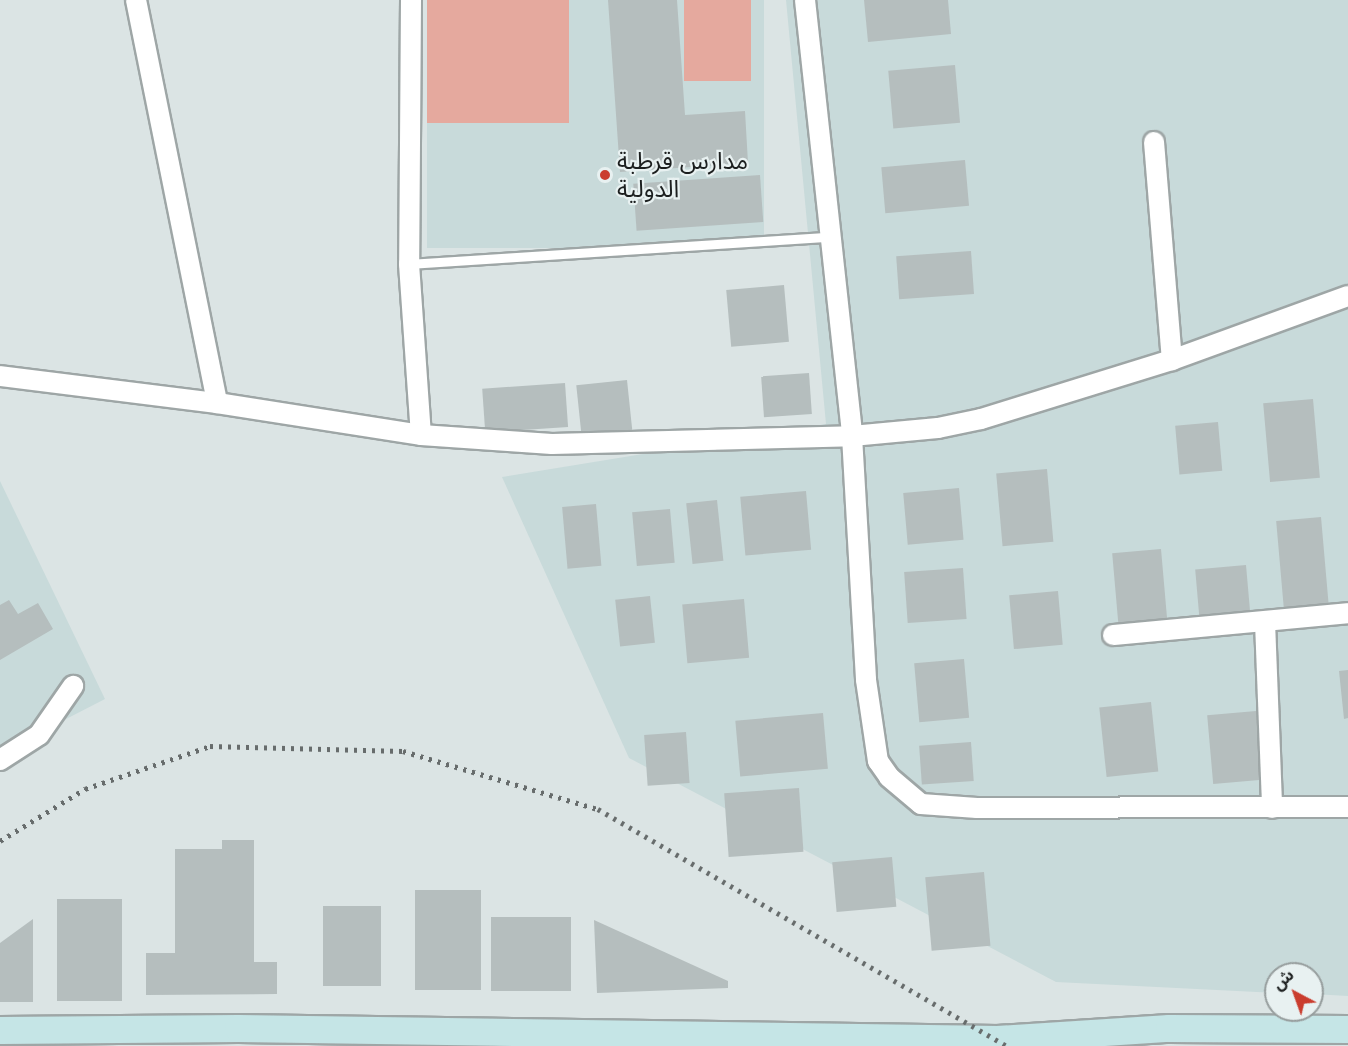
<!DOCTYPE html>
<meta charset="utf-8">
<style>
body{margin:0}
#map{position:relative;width:1348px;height:1046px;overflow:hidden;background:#dbe4e4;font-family:Jost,"Noto Sans Arabic",sans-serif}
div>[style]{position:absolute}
.built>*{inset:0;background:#c8dada;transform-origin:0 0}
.green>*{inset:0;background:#e5a99e;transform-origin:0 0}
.building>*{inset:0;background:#b5bebe;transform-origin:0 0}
.roads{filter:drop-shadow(2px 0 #9ea6a6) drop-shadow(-2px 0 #9ea6a6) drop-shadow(0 2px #9ea6a6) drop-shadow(0 -2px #9ea6a6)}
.lane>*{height:9px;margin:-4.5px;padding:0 4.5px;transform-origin:4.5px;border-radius:4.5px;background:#fff}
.street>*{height:20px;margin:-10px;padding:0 10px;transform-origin:10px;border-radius:10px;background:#fff}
.secondary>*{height:27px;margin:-13.5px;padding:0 13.5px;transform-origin:13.5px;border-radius:13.5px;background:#c5e5e6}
.rail>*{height:4.5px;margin-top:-2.25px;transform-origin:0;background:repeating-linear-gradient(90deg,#676c6c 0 3px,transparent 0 9px)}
.dots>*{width:16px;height:16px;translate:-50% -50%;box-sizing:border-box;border:3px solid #e8f1f1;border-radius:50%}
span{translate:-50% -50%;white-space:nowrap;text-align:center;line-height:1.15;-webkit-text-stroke:4.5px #e8f1f1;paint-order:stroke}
.poi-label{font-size:24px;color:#1c1f1f}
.left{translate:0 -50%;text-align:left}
.north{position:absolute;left:1264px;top:962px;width:60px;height:60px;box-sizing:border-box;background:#e8f1f1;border:2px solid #969d9d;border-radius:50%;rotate:319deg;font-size:16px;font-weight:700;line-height:24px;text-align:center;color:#1c1f1f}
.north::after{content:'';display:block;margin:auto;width:21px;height:27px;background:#ca3d2e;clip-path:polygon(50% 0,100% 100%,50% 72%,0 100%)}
</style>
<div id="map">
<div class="built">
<i style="left:427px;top:0;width:337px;height:248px"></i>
<i style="clip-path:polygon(786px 0,1348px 0,1348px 996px,1312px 994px,1312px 974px,1276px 974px,1276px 993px,1056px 982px,629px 758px,502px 477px,826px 424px)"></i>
<i style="clip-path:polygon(0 481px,105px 699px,0 753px)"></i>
</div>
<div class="green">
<i style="left:427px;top:0;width:142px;height:123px"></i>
<i style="left:684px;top:0;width:67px;height:81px"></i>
</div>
<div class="building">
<i style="clip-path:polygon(608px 0,677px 0,685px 115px,745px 111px,748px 163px,620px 172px)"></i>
<i style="clip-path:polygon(864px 0,948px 0,951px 34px,868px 42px)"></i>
<i style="left:955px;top:65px;width:58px;height:67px;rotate:85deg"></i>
<i style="left:965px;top:160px;width:46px;height:84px;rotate:85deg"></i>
<i style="left:760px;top:175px;width:47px;height:127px;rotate:86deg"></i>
<i style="left:971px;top:251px;width:43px;height:75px;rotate:86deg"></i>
<i style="left:784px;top:285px;width:57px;height:58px;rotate:85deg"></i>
<i style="left:809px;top:373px;width:41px;height:48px;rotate:86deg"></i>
<i style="left:627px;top:380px;width:50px;height:51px;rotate:84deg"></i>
<i style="left:565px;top:383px;width:44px;height:83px;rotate:86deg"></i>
<i style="left:1313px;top:399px;width:79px;height:50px;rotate:85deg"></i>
<i style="left:1218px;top:422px;width:49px;height:43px;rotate:85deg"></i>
<i style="left:1047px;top:469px;width:73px;height:51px;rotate:85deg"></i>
<i style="left:959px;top:488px;width:52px;height:56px;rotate:85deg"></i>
<i style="left:806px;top:491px;width:59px;height:66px;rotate:85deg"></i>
<i style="left:717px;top:500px;width:61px;height:31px;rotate:84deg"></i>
<i style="left:596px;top:504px;width:62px;height:34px;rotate:85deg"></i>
<i style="left:670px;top:509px;width:54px;height:38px;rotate:85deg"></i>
<i style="left:1321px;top:517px;width:89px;height:45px;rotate:85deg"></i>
<i style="left:1161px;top:549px;width:75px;height:49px;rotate:85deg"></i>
<i style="left:1246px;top:565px;width:48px;height:51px;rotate:85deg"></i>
<i style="left:963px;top:568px;width:51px;height:59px;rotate:86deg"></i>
<i style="left:1058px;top:591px;width:54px;height:49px;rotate:85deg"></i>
<i style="left:650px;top:596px;width:47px;height:35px;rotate:84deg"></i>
<i style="left:744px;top:599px;width:59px;height:62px;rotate:85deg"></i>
<i style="clip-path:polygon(9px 600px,18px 614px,38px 603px,53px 629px,0 660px,0 605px)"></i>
<i style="left:964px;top:659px;width:59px;height:50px;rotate:85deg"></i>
<i style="clip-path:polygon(1348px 670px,1348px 718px,1344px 719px,1339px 671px)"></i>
<i style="left:1151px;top:702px;width:70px;height:52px;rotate:84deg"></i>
<i style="left:1256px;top:711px;width:69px;height:49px;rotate:85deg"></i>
<i style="left:823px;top:713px;width:56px;height:88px;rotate:85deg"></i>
<i style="left:686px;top:732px;width:51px;height:42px;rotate:86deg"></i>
<i style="left:971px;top:742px;width:39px;height:52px;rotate:86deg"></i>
<i style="left:799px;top:788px;width:64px;height:75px;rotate:86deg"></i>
<i style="clip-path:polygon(222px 840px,254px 840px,254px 962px,277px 962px,277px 994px,146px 995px,146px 953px,175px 953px,175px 849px,222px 849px)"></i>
<i style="left:892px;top:857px;width:50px;height:60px;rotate:85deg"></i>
<i style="left:984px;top:872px;width:74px;height:59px;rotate:85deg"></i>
<i style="left:415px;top:890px;width:66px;height:100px"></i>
<i style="left:57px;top:899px;width:65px;height:102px"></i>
<i style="left:323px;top:906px;width:58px;height:80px"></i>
<i style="left:491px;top:917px;width:80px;height:74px"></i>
<i style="clip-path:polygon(33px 919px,33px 1002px,0 1002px,0 943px)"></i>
<i style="clip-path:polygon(594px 920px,728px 981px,728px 988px,597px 993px)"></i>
</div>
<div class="roads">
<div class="lane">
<i style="left:409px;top:264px;width:420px;rotate:-3.7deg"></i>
</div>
<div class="street">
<i style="left:136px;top:0;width:411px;rotate:78.6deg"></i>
<i style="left:411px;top:0;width:264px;rotate:90.4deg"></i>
<i style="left:409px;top:264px;width:171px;rotate:86deg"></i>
<i style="left:805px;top:0;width:439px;rotate:83.8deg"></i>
<i style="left:852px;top:436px;width:244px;rotate:86.7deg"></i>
<i style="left:866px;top:680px;width:82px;rotate:81.6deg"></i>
<i style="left:878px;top:761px;width:19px;rotate:55deg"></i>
<i style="left:889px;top:777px;width:42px;rotate:40.2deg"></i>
<i style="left:921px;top:804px;width:56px;rotate:4.1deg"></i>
<i style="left:977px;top:808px;width:371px;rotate:-0.2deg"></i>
<i style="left:1154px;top:142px;width:219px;rotate:85.3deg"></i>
<i style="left:0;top:376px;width:219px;rotate:7.1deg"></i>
<i style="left:217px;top:403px;width:206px;rotate:8.9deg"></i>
<i style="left:421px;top:435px;width:131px;rotate:3.9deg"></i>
<i style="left:552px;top:444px;width:300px;rotate:-1.5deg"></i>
<i style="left:852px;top:436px;width:86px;rotate:-5.3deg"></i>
<i style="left:938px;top:428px;width:44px;rotate:-11.8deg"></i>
<i style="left:981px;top:419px;width:200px;rotate:-17.2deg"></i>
<i style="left:1172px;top:360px;width:187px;rotate:-20deg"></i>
<i style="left:1265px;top:622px;width:186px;rotate:87.8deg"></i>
<i style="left:1113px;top:635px;width:236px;rotate:-5.3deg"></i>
<i style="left:0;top:760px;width:46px;rotate:-32.7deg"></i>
<i style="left:39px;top:735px;width:60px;rotate:-55.2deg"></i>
</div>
<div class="secondary">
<i style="left:0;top:1030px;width:238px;rotate:-0.5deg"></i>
<i style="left:238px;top:1028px;width:759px;rotate:0.83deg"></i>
<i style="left:997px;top:1039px;width:172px;rotate:-3.7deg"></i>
<i style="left:1169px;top:1028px;width:179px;rotate:0.3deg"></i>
</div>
</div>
<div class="rail">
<i style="left:0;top:841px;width:100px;rotate:-31.5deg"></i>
<i style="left:85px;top:789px;width:132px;rotate:-19deg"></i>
<i style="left:210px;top:746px;width:193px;rotate:1.5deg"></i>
<i style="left:403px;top:751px;width:203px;rotate:16.6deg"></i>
<i style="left:598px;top:809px;width:473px;rotate:30.1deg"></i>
</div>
<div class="dots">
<i style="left:605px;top:175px;background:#ca3d2e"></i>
</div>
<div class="poi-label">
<span class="left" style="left:617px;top:175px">مدارس قرطبة<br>الدولية</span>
</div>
<div class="north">ش</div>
</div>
